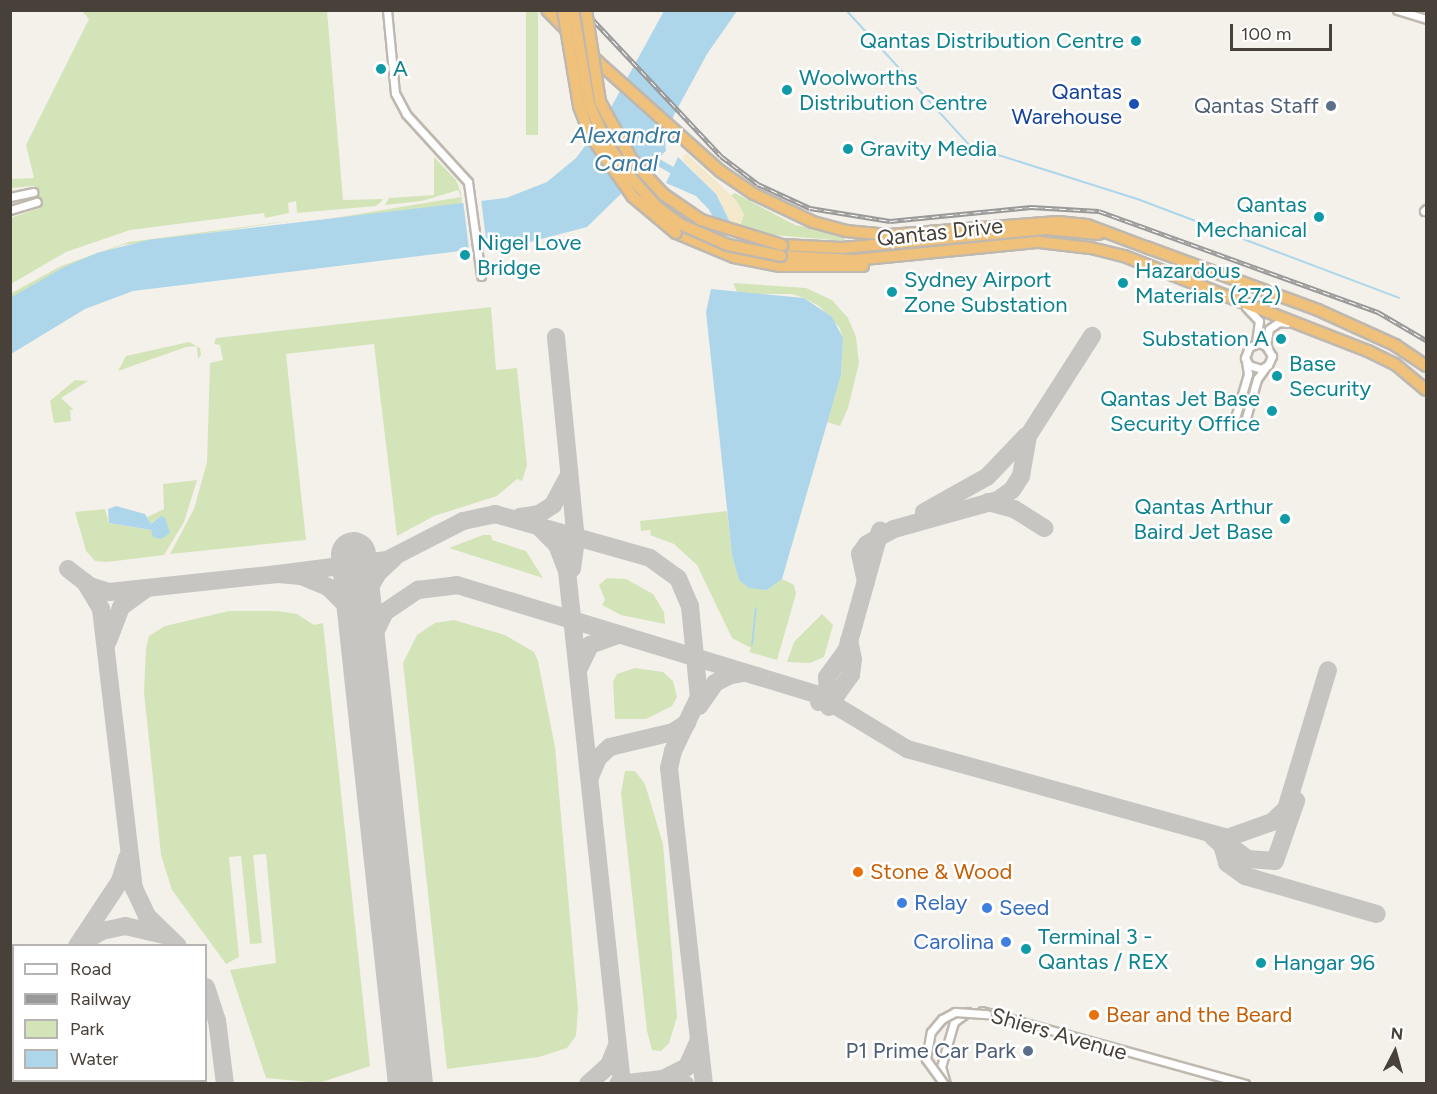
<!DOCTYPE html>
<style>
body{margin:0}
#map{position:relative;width:1437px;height:1094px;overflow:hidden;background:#f4f1eb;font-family:Figtree,sans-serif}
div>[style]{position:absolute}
.green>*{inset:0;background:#d4e4b9;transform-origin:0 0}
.sand>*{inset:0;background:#f4e9cc}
.water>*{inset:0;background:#aed6ea}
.pier>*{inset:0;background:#f4f1eb;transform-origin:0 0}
.stream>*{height:2px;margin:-1px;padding:0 1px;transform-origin:1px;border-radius:1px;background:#aed6ea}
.canal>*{height:7px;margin:-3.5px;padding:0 3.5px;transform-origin:3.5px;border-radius:3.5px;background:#aed6ea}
.taxiway>*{height:18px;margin:-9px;padding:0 9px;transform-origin:9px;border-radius:9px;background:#c6c5c2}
.runway>*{height:45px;margin:-22.5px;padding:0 22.5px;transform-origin:22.5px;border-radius:22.5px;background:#c6c5c2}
.roads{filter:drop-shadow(2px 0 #bfb8af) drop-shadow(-2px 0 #bfb8af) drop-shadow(0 2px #bfb8af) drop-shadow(0 -2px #bfb8af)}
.minor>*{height:7px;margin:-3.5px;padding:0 3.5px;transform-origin:3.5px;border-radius:3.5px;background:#fff}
.highway>*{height:10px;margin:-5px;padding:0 5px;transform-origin:5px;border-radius:5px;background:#f0c17a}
.rail>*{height:4.5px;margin-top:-2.25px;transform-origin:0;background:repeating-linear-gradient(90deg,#fff 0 7px,#999 0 14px);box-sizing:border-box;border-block:2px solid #999}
.bridges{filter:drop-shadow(2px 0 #bfb8af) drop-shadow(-2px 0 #bfb8af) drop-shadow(0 2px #bfb8af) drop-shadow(0 -2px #bfb8af)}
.minor-bridge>*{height:7px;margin:-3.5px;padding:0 3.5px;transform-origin:3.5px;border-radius:3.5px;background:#fff}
.highway-bridge>*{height:10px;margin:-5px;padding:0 5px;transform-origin:5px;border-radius:5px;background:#f0c17a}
.dots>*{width:16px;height:16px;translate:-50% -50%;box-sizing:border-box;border:3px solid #fff;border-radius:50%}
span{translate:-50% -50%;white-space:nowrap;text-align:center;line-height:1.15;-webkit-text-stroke:5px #fff;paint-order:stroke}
.culture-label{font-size:22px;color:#0d838f}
.right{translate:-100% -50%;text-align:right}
.left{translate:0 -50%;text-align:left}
.transit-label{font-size:22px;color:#164399}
.service-label{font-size:22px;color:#4e5e75}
.street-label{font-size:22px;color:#48413a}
.food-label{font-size:22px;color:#c56008}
.shop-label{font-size:22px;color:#366cbe}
.water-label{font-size:24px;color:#38789c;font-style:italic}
.frame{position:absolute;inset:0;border:12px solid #48413a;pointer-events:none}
.legend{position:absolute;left:12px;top:944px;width:195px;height:138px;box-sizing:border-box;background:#fff;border:2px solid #b6b3b0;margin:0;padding:8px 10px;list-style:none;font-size:18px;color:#48413a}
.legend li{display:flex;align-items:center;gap:12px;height:30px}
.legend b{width:30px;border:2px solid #b6b3b0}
.north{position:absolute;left:1365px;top:1022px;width:60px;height:60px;-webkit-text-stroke:4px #fff;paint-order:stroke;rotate:6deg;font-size:16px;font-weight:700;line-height:24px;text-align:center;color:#48413a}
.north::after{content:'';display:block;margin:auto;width:21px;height:27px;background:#48413a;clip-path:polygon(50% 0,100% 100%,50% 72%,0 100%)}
.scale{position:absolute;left:1230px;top:24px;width:102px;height:27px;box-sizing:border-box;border:3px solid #48413a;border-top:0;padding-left:8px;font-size:18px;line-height:21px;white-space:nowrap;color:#48413a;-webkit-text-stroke:4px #fff;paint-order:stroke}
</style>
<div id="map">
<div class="green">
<i style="clip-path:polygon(82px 11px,327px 11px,343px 200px,383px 199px,381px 202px,376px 206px,297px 213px,296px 201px,288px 203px,289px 213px,265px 218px,264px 213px,130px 230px,66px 252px,11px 284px,10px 218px,40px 208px,34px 186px,11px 188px,11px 179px,34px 178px,26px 145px,89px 19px)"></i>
<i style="left:526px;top:11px;width:12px;height:124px"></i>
<i style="clip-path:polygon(434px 157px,456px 180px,461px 193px,462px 204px,329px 219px,461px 197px,458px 190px,422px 201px,385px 205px,389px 198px,434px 195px)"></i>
<i style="clip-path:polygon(735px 193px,795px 225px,844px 235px,845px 241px,773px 235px,740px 227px,744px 214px,731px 195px)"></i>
<i style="clip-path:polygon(311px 218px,123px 245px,64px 267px,11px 298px,10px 294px,61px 266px,129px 242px)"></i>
<i style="clip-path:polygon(733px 283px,806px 288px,832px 300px,848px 318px,856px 337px,859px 363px,848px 408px,840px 426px,827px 422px,841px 375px,843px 338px,839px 327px,819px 306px,804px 298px,792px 294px,738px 294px)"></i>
<i style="clip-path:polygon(491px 307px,496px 370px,517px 368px,527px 465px,522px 481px,517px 479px,497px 496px,434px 516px,397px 536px,374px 344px,286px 354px,306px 540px,170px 554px,194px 509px,207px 462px,210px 363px,223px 360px,220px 345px,214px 344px,216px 338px)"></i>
<i style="clip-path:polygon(189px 342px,200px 348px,201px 355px,198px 359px,197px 346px,186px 347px,118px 371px,126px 356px)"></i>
<i style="clip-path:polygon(75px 380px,88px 381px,61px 398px,74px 410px,70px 410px,71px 421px,54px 423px,50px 401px)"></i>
<i style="clip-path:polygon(197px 480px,184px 522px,164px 555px,107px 562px,95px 561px,86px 551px,75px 512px,105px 509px,109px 523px,151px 530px,156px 519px,151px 524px,147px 517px,164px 509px,163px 484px)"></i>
<i style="clip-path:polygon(727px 511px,732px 555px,739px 580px,767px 590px,782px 579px,794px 585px,796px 594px,777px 660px,749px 652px,751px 648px,732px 638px,697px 565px,674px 544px,650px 535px,651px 530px,641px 531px,640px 521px)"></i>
<i style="clip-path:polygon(483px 535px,491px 535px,492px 540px,526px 551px,543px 578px,449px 548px)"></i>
<i style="clip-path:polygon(607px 578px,626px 579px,653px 594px,664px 612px,665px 624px,621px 615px,602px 605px,605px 600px,599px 585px)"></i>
<i style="clip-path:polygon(229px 611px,277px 611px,297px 614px,314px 625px,323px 623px,370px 1066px,319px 1083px,266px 1078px,230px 970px,276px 963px,266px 854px,253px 855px,262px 943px,250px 944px,241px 856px,229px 857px,239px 957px,226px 964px,172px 890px,161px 855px,144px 692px,146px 648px,149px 636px,165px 626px)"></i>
<i style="clip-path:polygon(822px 614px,833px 625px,824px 657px,810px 663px,787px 662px,794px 642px)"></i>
<i style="clip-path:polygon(454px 620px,505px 635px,534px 652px,538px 661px,555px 747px,578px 1009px,576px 1036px,567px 1048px,539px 1057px,447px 1069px,403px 663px,417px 635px,435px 623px)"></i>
<i style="clip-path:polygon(635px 668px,663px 672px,673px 681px,677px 697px,672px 706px,646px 719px,615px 719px,613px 682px,617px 674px)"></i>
<i style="clip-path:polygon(625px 771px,635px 771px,645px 784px,663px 844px,677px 1017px,669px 1043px,661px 1051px,652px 1050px,647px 1031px,621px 793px)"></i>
</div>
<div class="sand">
<i style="clip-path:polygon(686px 153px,736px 200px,744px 214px,740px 227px,731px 224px,716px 194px,682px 159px)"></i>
</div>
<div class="water">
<i style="clip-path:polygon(664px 11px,737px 11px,707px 54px,674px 115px,665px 140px,666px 151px,658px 158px,655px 173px,627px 188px,587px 227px,526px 243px,133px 291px,85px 309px,11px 354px,10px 298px,64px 267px,97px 253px,148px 240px,506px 198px,547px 182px,576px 158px,603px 122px)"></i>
<i style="clip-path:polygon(678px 157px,716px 194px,731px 224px,718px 219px,696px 196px,666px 183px)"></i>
<i style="clip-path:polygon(711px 289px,804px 298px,832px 317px,843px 338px,841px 375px,782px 579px,767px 590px,749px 588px,739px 580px,732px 555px,706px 312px)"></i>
<i style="clip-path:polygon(116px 506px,145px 514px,151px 524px,161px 516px,165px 518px,170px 533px,161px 539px,153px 537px,151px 530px,109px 523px,108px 509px)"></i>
</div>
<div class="pier">
<i style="left:481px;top:199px;width:51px;height:18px;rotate:83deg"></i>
</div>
<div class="stream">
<i style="left:846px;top:10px;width:184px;rotate:47.6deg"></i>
<i style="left:970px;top:146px;width:178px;rotate:17.6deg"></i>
<i style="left:1140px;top:200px;width:277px;rotate:20.7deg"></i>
<i style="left:752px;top:645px;width:37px;rotate:-84deg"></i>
</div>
<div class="canal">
<i style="left:653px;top:159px;width:28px;rotate:30deg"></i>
<i style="left:711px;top:206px;width:30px;rotate:64deg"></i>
</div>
<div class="taxiway">
<i style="left:556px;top:337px;width:204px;rotate:84.4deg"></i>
<i style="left:576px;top:540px;width:29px;rotate:98deg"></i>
<i style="left:988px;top:502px;width:27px;rotate:15deg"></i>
<i style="left:1014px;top:509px;width:36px;rotate:32deg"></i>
<i style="left:924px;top:512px;width:72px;rotate:-29.1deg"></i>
<i style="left:987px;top:477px;width:57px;rotate:-46.4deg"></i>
<i style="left:520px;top:517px;width:19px;rotate:-9deg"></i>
<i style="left:539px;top:514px;width:17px;rotate:-33deg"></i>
<i style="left:553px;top:505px;width:32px;rotate:-62deg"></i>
<i style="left:539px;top:527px;width:25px;rotate:45deg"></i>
<i style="left:557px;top:545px;width:28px;rotate:69deg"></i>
<i style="left:567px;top:571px;width:516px;rotate:83.88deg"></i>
<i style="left:68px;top:569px;width:28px;rotate:38deg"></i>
<i style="left:90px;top:586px;width:20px;rotate:18deg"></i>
<i style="left:109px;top:592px;width:170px;rotate:-6.1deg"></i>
<i style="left:278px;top:574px;width:23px;rotate:5deg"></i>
<i style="left:301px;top:576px;width:29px;rotate:22deg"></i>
<i style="left:328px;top:587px;width:28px;rotate:45deg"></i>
<i style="left:348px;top:607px;width:24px;rotate:62deg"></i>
<i style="left:359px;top:628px;width:24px;rotate:81deg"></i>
<i style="left:278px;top:574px;width:110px;rotate:-7.3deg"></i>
<i style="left:387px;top:560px;width:85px;rotate:-27.2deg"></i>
<i style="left:463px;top:521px;width:33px;rotate:-12deg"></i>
<i style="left:495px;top:514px;width:161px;rotate:15.8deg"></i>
<i style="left:650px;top:558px;width:34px;rotate:36deg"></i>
<i style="left:678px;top:578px;width:30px;rotate:67deg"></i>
<i style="left:690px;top:606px;width:91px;rotate:84.4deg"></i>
<i style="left:699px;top:697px;width:60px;rotate:115.7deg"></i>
<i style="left:673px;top:751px;width:17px;rotate:103deg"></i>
<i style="left:669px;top:768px;width:318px;rotate:83.7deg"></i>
<i style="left:85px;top:582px;width:31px;rotate:59deg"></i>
<i style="left:101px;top:609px;width:281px;rotate:83.3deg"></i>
<i style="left:134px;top:888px;width:31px;rotate:65deg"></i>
<i style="left:147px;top:916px;width:43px;rotate:44.1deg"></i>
<i style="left:866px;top:582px;width:29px;rotate:-102deg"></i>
<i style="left:860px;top:554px;width:12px;rotate:-55deg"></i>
<i style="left:867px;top:544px;width:31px;rotate:-29deg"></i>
<i style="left:894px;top:529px;width:108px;rotate:-15.6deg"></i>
<i style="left:998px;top:500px;width:17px;rotate:-36deg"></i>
<i style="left:1012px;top:490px;width:17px;rotate:-57deg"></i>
<i style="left:1021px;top:476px;width:41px;rotate:-80.1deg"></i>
<i style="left:1028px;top:436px;width:119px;rotate:-57.4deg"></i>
<i style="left:362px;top:630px;width:20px;rotate:-90deg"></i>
<i style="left:362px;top:610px;width:19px;rotate:-74deg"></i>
<i style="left:367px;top:592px;width:22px;rotate:-60deg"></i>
<i style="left:378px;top:573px;width:22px;rotate:-43deg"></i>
<i style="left:108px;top:641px;width:36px;rotate:-69deg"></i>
<i style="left:121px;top:607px;width:31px;rotate:-36deg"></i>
<i style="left:578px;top:670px;width:28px;rotate:-64deg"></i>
<i style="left:590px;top:645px;width:30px;rotate:-20deg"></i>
<i style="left:368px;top:684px;width:35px;rotate:-92deg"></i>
<i style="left:367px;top:649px;width:41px;rotate:-64.1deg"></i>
<i style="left:385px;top:612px;width:40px;rotate:-34deg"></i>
<i style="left:418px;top:590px;width:39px;rotate:-7deg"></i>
<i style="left:457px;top:585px;width:377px;rotate:16.9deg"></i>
<i style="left:818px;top:695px;width:104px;rotate:31.2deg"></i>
<i style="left:907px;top:749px;width:332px;rotate:15.5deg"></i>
<i style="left:1227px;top:838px;width:48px;rotate:-19.6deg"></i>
<i style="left:1272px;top:822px;width:19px;rotate:-43deg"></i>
<i style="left:1286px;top:809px;width:145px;rotate:-73.2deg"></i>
<i style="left:819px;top:702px;width:20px;rotate:-24deg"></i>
<i style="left:837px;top:694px;width:24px;rotate:-54deg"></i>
<i style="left:851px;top:675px;width:16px;rotate:-83deg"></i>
<i style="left:853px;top:659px;width:19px;rotate:-102deg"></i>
<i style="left:699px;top:706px;width:28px;rotate:-55deg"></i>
<i style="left:715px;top:683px;width:18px;rotate:-27deg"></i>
<i style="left:731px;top:675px;width:13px;rotate:-9deg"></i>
<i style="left:829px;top:707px;width:30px;rotate:-94deg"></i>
<i style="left:827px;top:677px;width:34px;rotate:-54deg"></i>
<i style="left:847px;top:649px;width:123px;rotate:-74.4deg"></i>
<i style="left:590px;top:777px;width:21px;rotate:-67deg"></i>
<i style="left:598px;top:758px;width:16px;rotate:-43deg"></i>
<i style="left:610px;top:747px;width:65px;rotate:-13.4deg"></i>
<i style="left:673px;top:732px;width:17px;rotate:-33deg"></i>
<i style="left:1213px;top:837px;width:12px;rotate:42deg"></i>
<i style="left:1222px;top:845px;width:19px;rotate:74deg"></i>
<i style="left:1227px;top:863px;width:22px;rotate:36deg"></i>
<i style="left:1245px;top:876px;width:137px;rotate:16.1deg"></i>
<i style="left:1219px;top:838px;width:36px;rotate:36deg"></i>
<i style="left:1248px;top:859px;width:27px;rotate:4deg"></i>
<i style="left:1275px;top:861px;width:64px;rotate:-70.7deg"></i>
<i style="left:83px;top:942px;width:22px;rotate:-30deg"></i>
<i style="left:102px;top:931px;width:24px;rotate:-12deg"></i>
<i style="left:125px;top:926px;width:40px;rotate:13deg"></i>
<i style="left:77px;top:946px;width:78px;rotate:-56.5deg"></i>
<i style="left:120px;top:881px;width:24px;rotate:-73deg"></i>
<i style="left:206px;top:987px;width:35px;rotate:72deg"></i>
<i style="left:217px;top:1020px;width:64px;rotate:82.9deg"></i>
<i style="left:408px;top:1052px;width:33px;rotate:76deg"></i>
<i style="left:663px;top:1079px;width:27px;rotate:-27deg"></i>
<i style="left:687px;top:1067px;width:27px;rotate:-66deg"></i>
<i style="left:55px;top:1080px;width:4px;rotate:90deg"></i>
<i style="left:588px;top:1084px;width:28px;rotate:-42deg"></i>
<i style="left:609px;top:1065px;width:22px;rotate:-68deg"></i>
<i style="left:618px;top:1084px;width:45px;rotate:-6.3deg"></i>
<i style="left:663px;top:1079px;width:23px;rotate:13deg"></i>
</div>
<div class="runway">
<i style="left:353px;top:554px;width:533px;rotate:83.86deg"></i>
</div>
<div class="roads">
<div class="minor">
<i style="left:387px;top:10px;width:83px;rotate:84.5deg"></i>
<i style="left:395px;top:93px;width:24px;rotate:62deg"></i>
<i style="left:406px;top:114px;width:92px;rotate:47.6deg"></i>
<i style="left:468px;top:182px;width:95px;rotate:82.1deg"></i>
<i style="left:1397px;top:10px;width:30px;rotate:17deg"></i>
<i style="left:10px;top:197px;width:24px;rotate:-12deg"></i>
<i style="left:10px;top:210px;width:28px;rotate:-17deg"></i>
<i style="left:1424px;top:211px;width:3px;rotate:-45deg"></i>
<i style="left:1246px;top:307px;width:19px;rotate:47deg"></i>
<i style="left:1259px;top:321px;width:22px;rotate:98deg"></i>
<i style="left:1266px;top:346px;width:8px;rotate:-157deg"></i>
<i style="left:1259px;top:343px;width:11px;rotate:158deg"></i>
<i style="left:1249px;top:347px;width:12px;rotate:110deg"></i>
<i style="left:1245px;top:358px;width:8px;rotate:60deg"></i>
<i style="left:1249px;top:365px;width:13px;rotate:18deg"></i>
<i style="left:1261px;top:369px;width:8px;rotate:-30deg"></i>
<i style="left:1268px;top:365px;width:10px;rotate:-66deg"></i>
<i style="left:1272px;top:356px;width:12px;rotate:-121deg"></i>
<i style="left:1266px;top:346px;width:17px;rotate:-80deg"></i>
<i style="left:1269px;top:329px;width:12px;rotate:-35deg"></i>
<i style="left:1279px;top:322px;width:8px;rotate:7deg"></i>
<i style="left:1236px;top:415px;width:43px;rotate:-73.7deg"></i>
<i style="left:1248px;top:374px;width:12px;rotate:-99deg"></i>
<i style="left:1246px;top:418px;width:41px;rotate:-74.2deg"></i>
<i style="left:1257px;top:379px;width:14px;rotate:-54deg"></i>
<i style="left:982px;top:1011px;width:273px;rotate:15.5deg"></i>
<i style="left:946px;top:1084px;width:18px;rotate:-106deg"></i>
<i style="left:941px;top:1067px;width:47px;rotate:-73.9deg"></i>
<i style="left:954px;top:1022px;width:17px;rotate:-36deg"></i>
</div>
<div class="highway">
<i style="left:547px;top:10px;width:71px;rotate:45.6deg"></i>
<i style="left:597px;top:61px;width:165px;rotate:41.8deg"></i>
<i style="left:720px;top:171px;width:41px;rotate:34.1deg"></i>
<i style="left:754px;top:194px;width:65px;rotate:25.4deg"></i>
<i style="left:813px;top:222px;width:34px;rotate:15deg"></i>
<i style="left:846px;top:231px;width:43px;rotate:5.3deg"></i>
<i style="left:889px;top:235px;width:169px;rotate:-4.4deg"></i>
<i style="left:1058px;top:222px;width:29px;rotate:6deg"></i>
<i style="left:1087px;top:225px;width:68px;rotate:20.6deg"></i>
<i style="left:676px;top:233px;width:63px;rotate:22.5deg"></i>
<i style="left:734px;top:257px;width:47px;rotate:11.1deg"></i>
<i style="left:780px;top:266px;width:83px"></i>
<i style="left:782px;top:245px;width:60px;rotate:2.9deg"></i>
<i style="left:842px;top:248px;width:205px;rotate:-5.3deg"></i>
<i style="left:1046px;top:229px;width:53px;rotate:5.4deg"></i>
<i style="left:1146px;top:247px;width:183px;rotate:20.1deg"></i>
<i style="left:1318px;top:310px;width:85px;rotate:24.4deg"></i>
<i style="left:1395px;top:345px;width:37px;rotate:34deg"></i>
<i style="left:781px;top:256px;width:73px;rotate:3.1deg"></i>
<i style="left:854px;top:260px;width:186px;rotate:-5.6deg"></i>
<i style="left:1039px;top:242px;width:52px;rotate:6.6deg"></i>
<i style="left:1091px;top:248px;width:34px;rotate:14deg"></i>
<i style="left:1124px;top:256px;width:262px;rotate:21.3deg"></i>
<i style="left:1368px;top:351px;width:30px;rotate:26deg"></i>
<i style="left:1395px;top:364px;width:40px;rotate:40deg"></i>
</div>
</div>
<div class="rail">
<i style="left:584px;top:10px;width:200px;rotate:46.8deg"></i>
<i style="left:721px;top:156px;width:46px;rotate:37.1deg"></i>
<i style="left:758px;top:184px;width:57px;rotate:24.8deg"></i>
<i style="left:810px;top:208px;width:81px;rotate:9.2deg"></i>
<i style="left:890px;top:221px;width:142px;rotate:-5.7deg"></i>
<i style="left:1031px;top:207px;width:68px;rotate:3.4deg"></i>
<i style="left:1099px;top:211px;width:297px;rotate:19.9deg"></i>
<i style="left:1378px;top:312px;width:56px;rotate:30.3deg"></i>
</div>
<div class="bridges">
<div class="minor-bridge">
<i style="left:944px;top:1084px;width:31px;rotate:-126deg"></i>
<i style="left:926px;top:1059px;width:27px;rotate:-80deg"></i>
<i style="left:931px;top:1032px;width:17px;rotate:-50deg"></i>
<i style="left:942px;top:1019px;width:15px;rotate:-28deg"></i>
<i style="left:955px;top:1012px;width:32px;rotate:4deg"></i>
</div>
<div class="highway-bridge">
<i style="left:563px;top:10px;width:97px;rotate:80.5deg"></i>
<i style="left:579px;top:106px;width:31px;rotate:69deg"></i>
<i style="left:590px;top:135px;width:75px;rotate:55.3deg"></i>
<i style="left:633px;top:197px;width:56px;rotate:39.9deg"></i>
<i style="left:573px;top:10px;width:95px;rotate:80.3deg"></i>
<i style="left:589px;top:104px;width:42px;rotate:65.9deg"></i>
<i style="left:606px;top:142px;width:39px;rotate:55deg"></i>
<i style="left:628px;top:174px;width:43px;rotate:48.8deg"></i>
<i style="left:656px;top:206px;width:30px;rotate:37deg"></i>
<i style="left:680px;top:224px;width:52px;rotate:23.6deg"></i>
<i style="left:728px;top:245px;width:54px;rotate:11.7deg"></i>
<i style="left:586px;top:10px;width:93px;rotate:81.3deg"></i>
<i style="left:600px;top:102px;width:66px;rotate:61.1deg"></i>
<i style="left:632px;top:160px;width:46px;rotate:47.6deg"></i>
<i style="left:663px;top:194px;width:46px;rotate:34.4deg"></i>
<i style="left:701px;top:220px;width:85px;rotate:17.2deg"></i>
</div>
</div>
<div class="dots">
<i style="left:1136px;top:41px;background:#0f9aa8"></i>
<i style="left:381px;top:69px;background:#0f9aa8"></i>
<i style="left:787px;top:90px;background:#0f9aa8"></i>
<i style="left:1134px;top:104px;background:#1a4fb4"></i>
<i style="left:1331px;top:106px;background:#5c6f8a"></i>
<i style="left:848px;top:149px;background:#0f9aa8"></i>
<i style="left:1319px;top:217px;background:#0f9aa8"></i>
<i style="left:465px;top:255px;background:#0f9aa8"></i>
<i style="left:1123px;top:283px;background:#0f9aa8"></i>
<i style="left:892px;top:292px;background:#0f9aa8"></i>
<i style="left:1281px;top:339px;background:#0f9aa8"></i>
<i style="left:1277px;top:376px;background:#0f9aa8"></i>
<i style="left:1272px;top:411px;background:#0f9aa8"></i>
<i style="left:1285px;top:519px;background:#0f9aa8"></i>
<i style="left:858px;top:872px;background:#e8710a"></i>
<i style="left:902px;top:903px;background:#3f7fe0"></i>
<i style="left:987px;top:908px;background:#3f7fe0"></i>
<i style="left:1006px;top:942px;background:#3f7fe0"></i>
<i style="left:1026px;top:949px;background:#0f9aa8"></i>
<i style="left:1261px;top:963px;background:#0f9aa8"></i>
<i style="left:1094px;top:1015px;background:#e8710a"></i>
<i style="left:1028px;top:1051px;background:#5c6f8a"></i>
</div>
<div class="culture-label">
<span class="right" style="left:1124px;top:41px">Qantas Distribution Centre</span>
<span class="left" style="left:393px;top:69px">A</span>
<span class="left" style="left:799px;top:90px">Woolworths<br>Distribution Centre</span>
<span class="left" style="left:860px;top:149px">Gravity Media</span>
<span class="right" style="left:1307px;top:217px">Qantas<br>Mechanical</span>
<span class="left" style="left:477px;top:255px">Nigel Love<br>Bridge</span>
<span class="left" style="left:1135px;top:283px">Hazardous<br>Materials (272)</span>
<span class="left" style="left:904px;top:292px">Sydney Airport<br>Zone Substation</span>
<span class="right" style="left:1269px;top:339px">Substation A</span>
<span class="left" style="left:1289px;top:376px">Base<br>Security</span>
<span class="right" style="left:1260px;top:411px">Qantas Jet Base<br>Security Office</span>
<span class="right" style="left:1273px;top:519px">Qantas Arthur<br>Baird Jet Base</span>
<span class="left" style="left:1038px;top:949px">Terminal 3 -<br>Qantas / REX</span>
<span class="left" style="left:1273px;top:963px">Hangar 96</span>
</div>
<div class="transit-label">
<span class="right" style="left:1122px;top:104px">Qantas<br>Warehouse</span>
</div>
<div class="service-label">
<span class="right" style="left:1319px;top:106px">Qantas Staff</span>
<span class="right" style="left:1016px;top:1051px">P1 Prime Car Park</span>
</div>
<div class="street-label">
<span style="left:940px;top:232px;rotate:-6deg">Qantas Drive</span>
<span style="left:1059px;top:1034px;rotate:16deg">Shiers Avenue</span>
</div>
<div class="food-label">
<span class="left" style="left:870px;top:872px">Stone &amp; Wood</span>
<span class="left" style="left:1106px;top:1015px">Bear and the Beard</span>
</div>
<div class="shop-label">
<span class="left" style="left:914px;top:903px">Relay</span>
<span class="left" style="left:999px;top:908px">Seed</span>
<span class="right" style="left:994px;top:942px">Carolina</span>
</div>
<div class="water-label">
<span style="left:626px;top:149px">Alexandra<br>Canal</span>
</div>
<div class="frame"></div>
<ul class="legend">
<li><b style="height:8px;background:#fff"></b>Road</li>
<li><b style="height:8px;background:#999"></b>Railway</li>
<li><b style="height:16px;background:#d4e4b9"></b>Park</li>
<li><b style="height:16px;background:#aed6ea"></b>Water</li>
</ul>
<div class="north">N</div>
<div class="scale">100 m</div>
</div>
